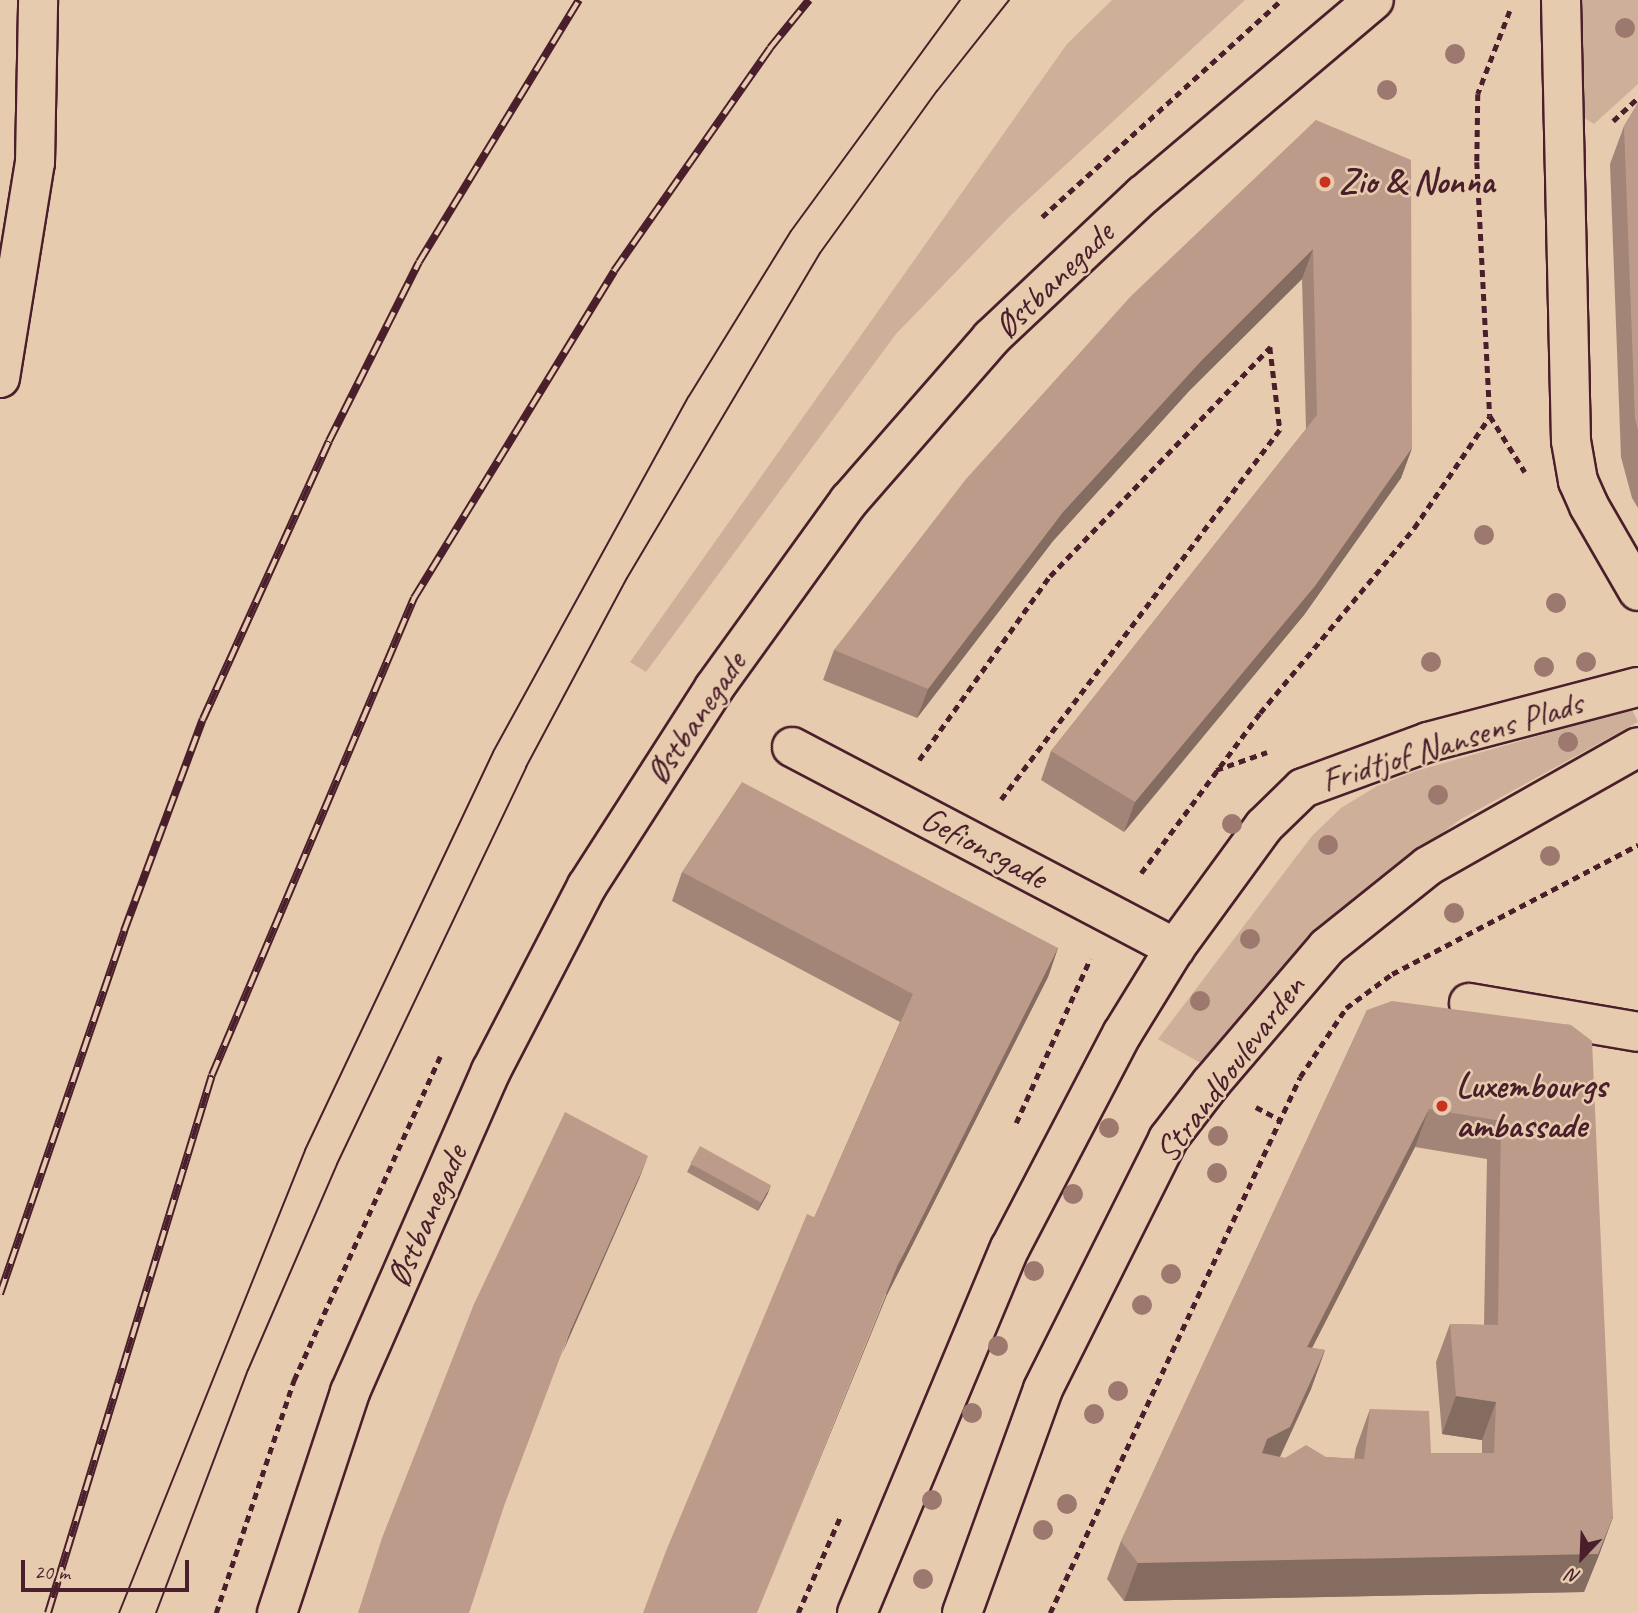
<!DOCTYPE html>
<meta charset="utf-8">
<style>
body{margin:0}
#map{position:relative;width:1638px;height:1613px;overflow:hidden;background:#e7cbae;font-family:Caveat,sans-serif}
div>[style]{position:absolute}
.green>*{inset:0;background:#ceaf99}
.path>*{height:4.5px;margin-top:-2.25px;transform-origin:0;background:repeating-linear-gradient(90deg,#4a1f2b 0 7px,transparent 0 12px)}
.roads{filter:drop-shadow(2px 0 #4a1f2b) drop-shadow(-2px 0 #4a1f2b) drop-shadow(0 2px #4a1f2b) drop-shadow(0 -2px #4a1f2b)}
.minor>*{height:38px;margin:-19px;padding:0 19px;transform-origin:19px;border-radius:19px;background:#e7cbae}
.major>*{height:38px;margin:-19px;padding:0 19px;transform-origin:19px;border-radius:19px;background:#e7cbae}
.tram>*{height:2px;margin:-1px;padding:0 1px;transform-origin:1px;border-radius:1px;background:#4a1f2b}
.rail>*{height:8px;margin-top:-4px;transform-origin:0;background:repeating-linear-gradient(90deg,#e7cbae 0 16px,#4a1f2b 0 32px);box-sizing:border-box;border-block:2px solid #4a1f2b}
.trees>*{width:20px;height:20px;margin:-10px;border-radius:50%;background:#9c786f}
.wall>*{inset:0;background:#a28577}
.shaded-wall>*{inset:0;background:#846c61}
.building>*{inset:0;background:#bc9b8a;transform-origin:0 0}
.dots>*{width:19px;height:19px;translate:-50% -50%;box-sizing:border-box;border:4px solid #e7cbae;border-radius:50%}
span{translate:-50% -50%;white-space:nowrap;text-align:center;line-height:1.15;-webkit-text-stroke:5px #e7cbae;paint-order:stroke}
.poi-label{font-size:35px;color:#4a1f2b;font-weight:700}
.left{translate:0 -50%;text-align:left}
.street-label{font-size:35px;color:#4a1f2b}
.north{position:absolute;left:1547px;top:1522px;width:70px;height:70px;-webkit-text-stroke:5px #e7cbae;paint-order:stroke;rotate:203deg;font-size:19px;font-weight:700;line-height:28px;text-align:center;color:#4a1f2b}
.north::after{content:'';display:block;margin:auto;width:24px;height:32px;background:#4a1f2b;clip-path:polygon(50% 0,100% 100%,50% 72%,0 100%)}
.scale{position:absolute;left:21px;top:1560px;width:168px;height:32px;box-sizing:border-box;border:4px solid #4a1f2b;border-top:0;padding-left:9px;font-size:21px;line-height:24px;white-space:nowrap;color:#4a1f2b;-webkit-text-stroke:5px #e7cbae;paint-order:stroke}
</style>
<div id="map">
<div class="green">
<i style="clip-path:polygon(1112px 0,1245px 0,1009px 217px,896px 334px,646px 672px,630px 662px,1067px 44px)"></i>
<i style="clip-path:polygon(1582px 0,1638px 0,1638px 84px,1594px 124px,1581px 116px)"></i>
<i style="clip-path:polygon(1632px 709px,1638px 722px,1461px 819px,1379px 880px,1283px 970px,1204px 1065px,1158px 1039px,1312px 836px,1341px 808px,1377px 786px,1416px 771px)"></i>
</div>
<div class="path">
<i style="left:1510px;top:11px;width:89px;rotate:111.1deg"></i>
<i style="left:1478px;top:94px;width:68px;rotate:90.8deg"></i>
<i style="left:1477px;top:162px;width:254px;rotate:87.1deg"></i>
<i style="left:1490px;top:416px;width:66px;rotate:58deg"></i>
<i style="left:1613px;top:121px;width:34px;rotate:-43deg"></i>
<i style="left:1042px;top:217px;width:323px;rotate:-42.2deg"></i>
<i style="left:919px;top:760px;width:226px;rotate:-54.6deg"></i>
<i style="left:1050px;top:576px;width:318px;rotate:-46.1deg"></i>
<i style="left:1270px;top:347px;width:84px;rotate:83.1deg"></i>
<i style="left:1280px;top:430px;width:463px;rotate:127deg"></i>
<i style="left:1216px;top:770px;width:54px;rotate:-19.4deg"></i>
<i style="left:1141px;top:873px;width:199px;rotate:-53.4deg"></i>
<i style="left:1260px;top:713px;width:241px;rotate:-50.2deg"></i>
<i style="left:1414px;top:528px;width:135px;rotate:-55.8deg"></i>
<i style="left:1256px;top:1107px;width:27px;rotate:28deg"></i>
<i style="left:1016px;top:1123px;width:180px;rotate:-65.7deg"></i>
<i style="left:216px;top:1613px;width:246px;rotate:-71.5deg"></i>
<i style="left:294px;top:1380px;width:355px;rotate:-65.7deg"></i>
<i style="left:798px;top:1613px;width:107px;rotate:-66.3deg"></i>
<i style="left:1050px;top:1613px;width:591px;rotate:-64.99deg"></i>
<i style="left:1300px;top:1077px;width:83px;rotate:-56.3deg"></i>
<i style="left:1346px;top:1008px;width:57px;rotate:-36.5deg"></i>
<i style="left:1392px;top:974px;width:278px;rotate:-27.7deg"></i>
</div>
<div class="roads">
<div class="minor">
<i style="left:1561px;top:0;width:441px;rotate:88.7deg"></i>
<i style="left:1571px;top:441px;width:41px;rotate:80.1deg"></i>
<i style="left:1578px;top:481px;width:27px;rotate:66deg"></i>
<i style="left:1589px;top:506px;width:98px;rotate:60deg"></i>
<i style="left:792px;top:747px;width:433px;rotate:27.7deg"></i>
<i style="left:1469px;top:1003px;width:171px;rotate:9.7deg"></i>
<i style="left:277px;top:1613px;width:233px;rotate:-71.7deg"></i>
<i style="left:350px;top:1392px;width:351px;rotate:-66.3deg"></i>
<i style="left:491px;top:1071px;width:208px;rotate:-62.6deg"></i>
<i style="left:587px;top:886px;width:235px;rotate:-57.3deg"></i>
<i style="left:714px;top:688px;width:231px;rotate:-54.2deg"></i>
<i style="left:849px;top:501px;width:216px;rotate:-48.9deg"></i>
<i style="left:991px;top:338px;width:209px;rotate:-43.3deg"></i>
<i style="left:1143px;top:195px;width:302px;rotate:-40.2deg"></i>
<i style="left:857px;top:1613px;width:396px;rotate:-67.3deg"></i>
<i style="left:1010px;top:1248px;width:242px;rotate:-62.4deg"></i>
<i style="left:1122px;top:1034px;width:101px;rotate:-58.4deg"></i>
<i style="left:1175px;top:948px;width:151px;rotate:-53.9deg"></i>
<i style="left:1264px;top:826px;width:54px;rotate:-44.3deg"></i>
<i style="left:1303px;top:788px;width:133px;rotate:-20.2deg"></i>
<i style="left:1428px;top:742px;width:217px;rotate:-14.7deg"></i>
<i style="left:962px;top:1613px;width:238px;rotate:-70.1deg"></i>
<i style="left:1043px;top:1389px;width:280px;rotate:-63.4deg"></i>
<i style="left:1168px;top:1139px;width:71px;rotate:-52.5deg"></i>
<i style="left:1211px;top:1083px;width:179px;rotate:-49.5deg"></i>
<i style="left:1327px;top:947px;width:129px;rotate:-38.7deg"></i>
<i style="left:1428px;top:866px;width:241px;rotate:-29.5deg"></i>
</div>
<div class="major">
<i style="left:0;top:378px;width:218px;rotate:-80.8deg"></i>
<i style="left:35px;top:163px;width:163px;rotate:-88.9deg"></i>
</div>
</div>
<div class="tram">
<i style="left:119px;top:1613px;width:499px;rotate:-68.1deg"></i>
<i style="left:305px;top:1150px;width:440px;rotate:-64.7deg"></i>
<i style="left:493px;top:752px;width:406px;rotate:-61.2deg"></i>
<i style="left:689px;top:396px;width:194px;rotate:-58.3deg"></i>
<i style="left:791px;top:231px;width:286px;rotate:-53.8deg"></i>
<i style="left:156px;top:1613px;width:260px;rotate:-69.3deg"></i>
<i style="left:248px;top:1370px;width:224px;rotate:-66.6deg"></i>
<i style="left:337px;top:1164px;width:440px;rotate:-64.5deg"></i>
<i style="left:526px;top:767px;width:214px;rotate:-61.9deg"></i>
<i style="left:627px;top:578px;width:378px;rotate:-59.3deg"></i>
<i style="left:820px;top:253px;width:200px;rotate:-54.2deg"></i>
<i style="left:937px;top:91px;width:116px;rotate:-51.6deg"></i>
</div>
<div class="rail">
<i style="left:0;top:1294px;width:384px;rotate:-71.1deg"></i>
<i style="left:124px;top:931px;width:226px;rotate:-69.6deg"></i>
<i style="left:203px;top:719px;width:305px;rotate:-65.6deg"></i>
<i style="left:329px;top:441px;width:200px;rotate:-63.3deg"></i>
<i style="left:419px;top:262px;width:307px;rotate:-58.6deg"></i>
<i style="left:48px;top:1613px;width:562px;rotate:-73.05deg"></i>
<i style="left:212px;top:1075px;width:518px;rotate:-67.05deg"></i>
<i style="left:414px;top:598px;width:383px;rotate:-58.5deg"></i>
<i style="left:614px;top:271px;width:272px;rotate:-55deg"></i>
<i style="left:770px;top:48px;width:62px;rotate:-50.9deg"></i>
</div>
<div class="trees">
<i style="left:1625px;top:28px"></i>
<i style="left:1455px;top:54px"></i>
<i style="left:1387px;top:90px"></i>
<i style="left:1484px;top:535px"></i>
<i style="left:1556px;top:603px"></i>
<i style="left:1431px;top:662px"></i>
<i style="left:1586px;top:662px"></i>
<i style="left:1544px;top:667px"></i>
<i style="left:1568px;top:742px"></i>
<i style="left:1438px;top:795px"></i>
<i style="left:1232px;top:824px"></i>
<i style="left:1328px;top:845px"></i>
<i style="left:1550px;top:856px"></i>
<i style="left:1454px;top:913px"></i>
<i style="left:1250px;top:939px"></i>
<i style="left:1200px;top:1001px"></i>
<i style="left:1109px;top:1128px"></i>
<i style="left:1218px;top:1136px"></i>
<i style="left:1217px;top:1173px"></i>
<i style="left:1073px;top:1194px"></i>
<i style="left:1034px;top:1271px"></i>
<i style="left:1171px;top:1274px"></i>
<i style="left:1142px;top:1305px"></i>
<i style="left:998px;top:1346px"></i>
<i style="left:1118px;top:1391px"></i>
<i style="left:972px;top:1413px"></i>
<i style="left:1094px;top:1414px"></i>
<i style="left:932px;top:1500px"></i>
<i style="left:1067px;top:1504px"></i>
<i style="left:1043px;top:1530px"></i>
<i style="left:923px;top:1579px"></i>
</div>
<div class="wall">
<i style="clip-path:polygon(1638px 103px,1638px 508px,1632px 498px,1621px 457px,1610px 164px,1624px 126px)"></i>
<i style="clip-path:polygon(1316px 120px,1412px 448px,1401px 478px,1304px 615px,1124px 832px,1041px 780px,1051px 751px,1306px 429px,1302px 279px,1190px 390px,1053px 541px,917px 718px,823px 680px,834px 650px)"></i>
<i style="clip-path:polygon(682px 872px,1058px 948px,1048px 977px,887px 1295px,814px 1218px,900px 1022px,672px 901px)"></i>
<i style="clip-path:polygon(evenodd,1367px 1010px,1571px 1025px,1613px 1517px,1599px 1555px,1584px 1592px,1124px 1601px,1107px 1579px,1121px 1541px,1367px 1010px,1415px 1147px,1487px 1159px,1484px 1325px,1450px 1324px,1436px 1362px,1442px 1434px,1482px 1440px,1482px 1453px,1431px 1453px,1370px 1409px,1356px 1448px,1354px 1459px,1326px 1457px,1285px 1458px,1280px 1457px,1311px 1389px,1325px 1350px,1312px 1348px,1415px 1147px)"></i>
<i style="clip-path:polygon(691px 1164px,768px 1193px,758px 1211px,687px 1172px)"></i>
</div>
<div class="shaded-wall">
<i style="clip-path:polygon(1313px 249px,1302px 279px,1190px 390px,1053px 541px,917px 718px,928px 689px,1063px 512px,1201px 361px)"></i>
<i style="clip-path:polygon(1412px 448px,1401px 478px,1304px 615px,1124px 832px,1135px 802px)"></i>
<i style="clip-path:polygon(1058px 948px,1048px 977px,887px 1295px,757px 1613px,898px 1265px)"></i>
<i style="clip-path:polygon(1429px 1109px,1415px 1147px,1293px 1385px,1307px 1347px)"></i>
<i style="clip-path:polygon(648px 1156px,639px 1179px,562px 1354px,570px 1331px)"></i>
<i style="clip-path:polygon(771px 1185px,768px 1193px,758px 1211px,761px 1203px)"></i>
<i style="clip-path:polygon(1325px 1350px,1311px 1389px,1276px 1465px,1253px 1477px,1267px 1439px)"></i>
<i style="clip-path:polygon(1456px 1396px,1496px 1402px,1482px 1440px,1442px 1434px)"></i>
<i style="clip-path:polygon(1613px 1517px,1599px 1555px,1584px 1592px,1124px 1601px,1138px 1563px)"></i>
</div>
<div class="building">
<i style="clip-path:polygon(1638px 103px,1638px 430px,1635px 419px,1624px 126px)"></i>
<i style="clip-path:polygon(1316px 120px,1411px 160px,1412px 448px,1315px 586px,1135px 802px,1051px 751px,1317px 415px,1313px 249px,1201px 361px,1063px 512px,928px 689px,834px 650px,966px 479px,1131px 296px)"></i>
<i style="clip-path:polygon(742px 782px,1058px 948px,898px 1265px,901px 1256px,814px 1218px,913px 994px,682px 872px)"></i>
<i style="clip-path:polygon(evenodd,1392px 1001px,1571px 1025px,1592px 1041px,1613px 1517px,1598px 1554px,1138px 1563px,1121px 1541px,1367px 1010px,1392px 1001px,1429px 1109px,1501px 1121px,1498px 1325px,1450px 1324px,1456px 1396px,1496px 1402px,1494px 1453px,1431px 1453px,1429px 1411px,1370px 1409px,1364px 1459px,1326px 1457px,1306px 1445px,1285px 1458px,1262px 1453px,1267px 1439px,1290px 1427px,1325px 1350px,1307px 1347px,1429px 1109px)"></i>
<i style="clip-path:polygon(565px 1112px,648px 1156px,570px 1331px,504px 1506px,469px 1613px,358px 1613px,382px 1538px,474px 1304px)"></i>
<i style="left:700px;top:1146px;width:81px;height:20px;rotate:29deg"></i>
<i style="clip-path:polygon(807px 1214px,901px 1256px,757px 1613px,643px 1613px,666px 1551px)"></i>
</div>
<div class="dots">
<i style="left:1325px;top:182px;background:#c8321e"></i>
<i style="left:1442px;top:1106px;background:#c8321e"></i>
</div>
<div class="poi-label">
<span class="left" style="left:1339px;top:182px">Zio &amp; Nonna</span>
<span class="left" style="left:1456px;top:1106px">Luxembourgs<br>ambassade</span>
</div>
<div class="street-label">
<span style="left:1054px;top:280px;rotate:-44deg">Østbanegade</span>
<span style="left:696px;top:718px;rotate:-56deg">Østbanegade</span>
<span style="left:1452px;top:742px;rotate:-17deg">Fridtjof Nansens Plads</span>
<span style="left:984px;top:848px;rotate:28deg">Gefionsgade</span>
<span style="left:1230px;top:1069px;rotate:-53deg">Strandboulevarden</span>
<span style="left:427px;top:1216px;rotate:-66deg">Østbanegade</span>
</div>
<div class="north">N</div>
<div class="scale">20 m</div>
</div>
